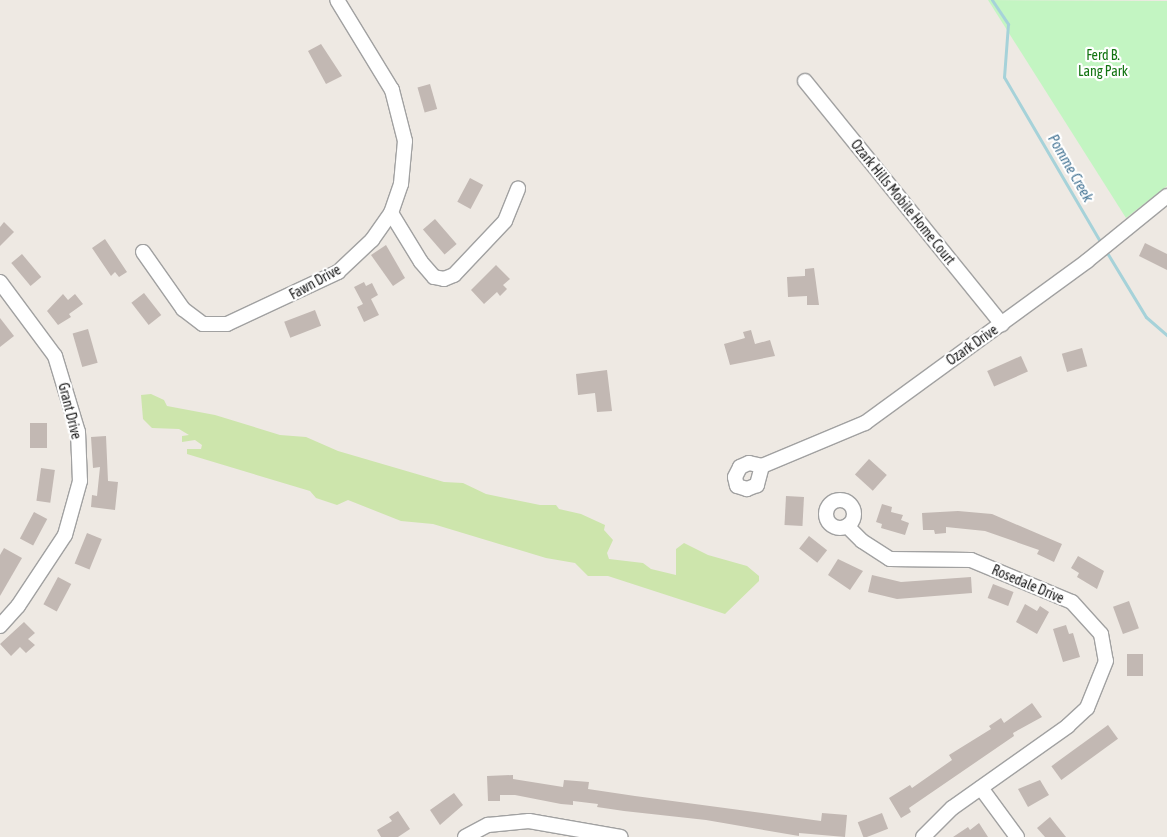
<!DOCTYPE html>
<style>
body{margin:0}
#map{position:relative;width:1167px;height:837px;overflow:hidden;background:#eee9e3;font-family:"Asap Condensed",sans-serif}
div>[style]{position:absolute}
.grass>*{inset:0;background:#cde5ac}
.park>*{inset:0;background:#c3f5c2}
.stream>*{height:3px;margin:-1.5px;padding:0 1.5px;transform-origin:1.5px;border-radius:1.5px;background:#a6d2d9}
.building>*{inset:0;background:#c2b8b3;transform-origin:0 0}
.roads{filter:drop-shadow(1px 0 #a1a1a1) drop-shadow(-1px 0 #a1a1a1) drop-shadow(0 1px #a1a1a1) drop-shadow(0 -1px #a1a1a1)}
.minor>*{height:14px;margin:-7px;padding:0 7px;transform-origin:7px;border-radius:7px;background:#fff}
.minor>.ring{margin:-7px;padding:0;box-sizing:content-box;background:none;border:14px solid #fff;border-radius:50%}
span{translate:-50% -50%;white-space:nowrap;text-align:center;line-height:1.15;-webkit-text-stroke:4.5px #fff;paint-order:stroke}
.park-label{font-size:14px;color:#137412}
.street-label{font-size:14px;color:#1d1d1d}
.water-label{font-size:15px;color:#4a7897;font-style:italic}
</style>
<div id="map">
<div class="grass">
<i style="clip-path:polygon(151px 394px,164px 400px,167px 406px,215px 415px,280px 435px,306px 437px,338px 451px,444px 482px,463px 483px,486px 494px,540px 505px,556px 505px,559px 509px,581px 514px,605px 525px,604px 530px,613px 540px,607px 553px,609px 559px,643px 563px,651px 569px,676px 575px,676px 549px,684px 543px,708px 555px,747px 566px,759px 576px,759px 581px,725px 614px,608px 576px,588px 576px,575px 563px,546px 558px,433px 524px,401px 521px,348px 500px,337px 505px,316px 498px,310px 491px,187px 454px,187px 449px,201px 449px,202px 445px,195px 440px,182px 442px,182px 436px,189px 435px,179px 429px,152px 428px,143px 419px,141px 395px)"></i>
</div>
<div class="park">
<i style="clip-path:polygon(988px 0,1167px 1px,1167px 186px,1126px 218px)"></i>
</div>
<div class="stream">
<i style="left:992px;top:0;width:29px;rotate:56deg"></i>
<i style="left:1008px;top:24px;width:53px;rotate:94.3deg"></i>
<i style="left:1004px;top:77px;width:192px;rotate:59.7deg"></i>
<i style="left:1106px;top:251px;width:77px;rotate:58.8deg"></i>
<i style="left:1146px;top:317px;width:28px;rotate:41deg"></i>
</div>
<div class="building">
<i style="clip-path:polygon(321px 44px,342px 76px,326px 84px,308px 51px)"></i>
<i style="left:430px;top:84px;width:26px;height:13px;rotate:74deg"></i>
<i style="left:470px;top:178px;width:15px;height:27px;rotate:28deg"></i>
<i style="left:435px;top:219px;width:33px;height:16px;rotate:49deg"></i>
<i style="clip-path:polygon(4px 222px,14px 232px,0 246px,0 227px)"></i>
<i style="clip-path:polygon(105px 239px,127px 272px,119px 277px,115px 272px,111px 276px,92px 248px)"></i>
<i style="clip-path:polygon(1145px 243px,1167px 254px,1167px 270px,1139px 256px)"></i>
<i style="clip-path:polygon(386px 245px,405px 278px,393px 286px,371px 255px)"></i>
<i style="left:22px;top:254px;width:30px;height:14px;rotate:50deg"></i>
<i style="clip-path:polygon(496px 265px,510px 279px,503px 285px,507px 289px,500px 296px,497px 292px,484px 304px,471px 290px)"></i>
<i style="clip-path:polygon(814px 268px,819px 305px,807px 305px,807px 296px,788px 297px,787px 277px,805px 276px,805px 269px)"></i>
<i style="clip-path:polygon(364px 282px,366px 286px,372px 283px,378px 295px,371px 299px,379px 315px,364px 322px,357px 307px,363px 304px,354px 287px)"></i>
<i style="left:144px;top:293px;width:28px;height:16px;rotate:52deg"></i>
<i style="clip-path:polygon(63px 294px,68px 300px,75px 294px,83px 304px,69px 314px,71px 317px,58px 325px,47px 311px)"></i>
<i style="left:315px;top:310px;width:17px;height:33px;rotate:69deg"></i>
<i style="clip-path:polygon(0 318px,14px 336px,0 347px)"></i>
<i style="left:88px;top:329px;width:35px;height:16px;rotate:74deg"></i>
<i style="clip-path:polygon(751px 330px,755px 344px,770px 340px,775px 356px,730px 365px,724px 344px,745px 338px,743px 332px)"></i>
<i style="left:1082px;top:348px;width:19px;height:21px;rotate:74deg"></i>
<i style="left:1021px;top:356px;width:17px;height:37px;rotate:66deg"></i>
<i style="clip-path:polygon(607px 370px,612px 411px,597px 412px,595px 393px,578px 395px,576px 374px)"></i>
<i style="left:30px;top:423px;width:17px;height:25px"></i>
<i style="clip-path:polygon(106px 436px,108px 481px,118px 482px,115px 510px,91px 507px,92px 495px,97px 496px,100px 467px,93px 468px,91px 437px)"></i>
<i style="left:869px;top:459px;width:24px;height:21px;rotate:42deg"></i>
<i style="left:41px;top:468px;width:14px;height:33px;rotate:8deg"></i>
<i style="left:786px;top:496px;width:18px;height:29px;rotate:3deg"></i>
<i style="clip-path:polygon(882px 504px,892px 507px,891px 512px,903px 515px,901px 520px,909px 523px,905px 535px,881px 528px,882px 524px,876px 522px)"></i>
<i style="clip-path:polygon(958px 511px,992px 514px,1062px 544px,1054px 562px,1037px 554px,1039px 550px,985px 531px,946px 527px,946px 533px,935px 534px,934px 530px,923px 530px,922px 513px)"></i>
<i style="left:34px;top:512px;width:15px;height:30px;rotate:28deg"></i>
<i style="left:87px;top:533px;width:16px;height:33px;rotate:22deg"></i>
<i style="left:809px;top:536px;width:23px;height:16px;rotate:38deg"></i>
<i style="clip-path:polygon(4px 548px,22px 558px,0 596px,0 555px)"></i>
<i style="clip-path:polygon(1078px 556px,1104px 571px,1097px 589px,1077px 577px,1079px 573px,1071px 568px)"></i>
<i style="clip-path:polygon(838px 559px,863px 571px,850px 590px,828px 575px)"></i>
<i style="clip-path:polygon(872px 575px,901px 582px,971px 577px,972px 593px,897px 599px,868px 592px)"></i>
<i style="left:58px;top:577px;width:15px;height:31px;rotate:28deg"></i>
<i style="left:993px;top:584px;width:22px;height:15px;rotate:21deg"></i>
<i style="left:1129px;top:601px;width:29px;height:17px;rotate:70deg"></i>
<i style="clip-path:polygon(1025px 604px,1037px 611px,1040px 606px,1049px 612px,1037px 634px,1016px 622px)"></i>
<i style="clip-path:polygon(24px 622px,35px 633px,28px 639px,35px 645px,26px 653px,20px 647px,11px 656px,0 644px)"></i>
<i style="clip-path:polygon(1066px 625px,1069px 634px,1073px 633px,1080px 657px,1063px 662px,1053px 629px)"></i>
<i style="left:1127px;top:654px;width:16px;height:22px"></i>
<i style="clip-path:polygon(1032px 703px,1042px 717px,1013px 733px,1014px 736px,909px 808px,911px 812px,901px 818px,889px 798px,910px 785px,912px 788px,952px 760px,949px 755px,991px 729px,989px 726px,1001px 718px,1004px 723px)"></i>
<i style="left:1108px;top:725px;width:17px;height:70px;rotate:54deg"></i>
<i style="clip-path:polygon(513px 775px,513px 779px,563px 787px,564px 780px,589px 782px,588px 789px,635px 796px,821px 821px,822px 813px,847px 815px,845px 837px,799px 833px,799px 836px,706px 820px,624px 811px,597px 807px,598px 804px,573px 801px,573px 805px,561px 804px,515px 795px,500px 795px,500px 801px,488px 801px,487px 776px)"></i>
<i style="clip-path:polygon(1040px 780px,1049px 795px,1028px 807px,1018px 789px)"></i>
<i style="clip-path:polygon(454px 793px,463px 805px,440px 825px,430px 810px)"></i>
<i style="clip-path:polygon(398px 811px,410px 829px,398px 837px,381px 837px,377px 830px,392px 821px,389px 817px)"></i>
<i style="left:882px;top:813px;width:17px;height:26px;rotate:69deg"></i>
<i style="clip-path:polygon(1050px 817px,1066px 837px,1045px 837px,1037px 828px)"></i>
<i style="clip-path:polygon(979px 823px,988px 837px,953px 837px,968px 827px,970px 830px)"></i>
</div>
<div class="roads">
<div class="minor">
<i style="left:805px;top:81px;width:313px;rotate:51deg"></i>
<i style="left:391px;top:213px;width:57px;rotate:58.5deg"></i>
<i style="left:421px;top:262px;width:20px;rotate:49deg"></i>
<i style="left:434px;top:277px;width:10px;rotate:11deg"></i>
<i style="left:444px;top:279px;width:11px;rotate:-22deg"></i>
<i style="left:454px;top:275px;width:74px;rotate:-46.6deg"></i>
<i style="left:505px;top:221px;width:35px;rotate:-68deg"></i>
<i style="left:143px;top:252px;width:70px;rotate:54.9deg"></i>
<i style="left:183px;top:309px;width:25px;rotate:37deg"></i>
<i style="left:203px;top:324px;width:24px"></i>
<i style="left:227px;top:324px;width:123px;rotate:-25.1deg"></i>
<i style="left:338px;top:272px;width:47px;rotate:-43.3deg"></i>
<i style="left:372px;top:240px;width:33px;rotate:-55deg"></i>
<i style="left:391px;top:213px;width:31px;rotate:-71deg"></i>
<i style="left:401px;top:184px;width:43px;rotate:-84.7deg"></i>
<i style="left:405px;top:141px;width:53px;rotate:-104.3deg"></i>
<i style="left:392px;top:90px;width:105px;rotate:-121.4deg"></i>
<i style="left:0;top:282px;width:92px;rotate:53.4deg"></i>
<i style="left:55px;top:356px;width:79px;rotate:73.2deg"></i>
<i style="left:78px;top:432px;width:49px;rotate:87.7deg"></i>
<i style="left:80px;top:481px;width:56px;rotate:105.5deg"></i>
<i style="left:65px;top:535px;width:85px;rotate:123.5deg"></i>
<i style="left:18px;top:606px;width:27px;rotate:132deg"></i>
<i style="left:762px;top:466px;width:20px;rotate:105deg"></i>
<i style="left:757px;top:485px;width:11px;rotate:158deg"></i>
<i style="left:747px;top:489px;width:10px;rotate:-163deg"></i>
<i style="left:737px;top:486px;width:9px;rotate:-103deg"></i>
<i style="left:735px;top:477px;width:11px;rotate:-63deg"></i>
<i style="left:740px;top:467px;width:10px;rotate:-24deg"></i>
<i style="left:749px;top:463px;width:13px;rotate:13deg"></i>
<i style="left:762px;top:466px;width:112px;rotate:-22.7deg"></i>
<i style="left:865px;top:423px;width:275px;rotate:-36.1deg"></i>
<i style="left:1087px;top:261px;width:103px;rotate:-39.1deg"></i>
<i class="ring" style="left:826px;top:500px;width:14px;height:14px"></i>
<i style="left:847px;top:526px;width:21px;rotate:45deg"></i>
<i style="left:862px;top:541px;width:33px;rotate:33deg"></i>
<i style="left:890px;top:559px;width:81px;rotate:0.7deg"></i>
<i style="left:971px;top:560px;width:109px;rotate:22.6deg"></i>
<i style="left:1072px;top:602px;width:43px;rotate:47.8deg"></i>
<i style="left:1101px;top:634px;width:27px;rotate:80deg"></i>
<i style="left:1106px;top:661px;width:51px;rotate:112deg"></i>
<i style="left:1087px;top:708px;width:26px;rotate:137deg"></i>
<i style="left:1068px;top:726px;width:142px;rotate:144.7deg"></i>
<i style="left:952px;top:808px;width:41px;rotate:135deg"></i>
<i style="left:981px;top:788px;width:61px;rotate:53.7deg"></i>
<i style="left:465px;top:837px;width:26px;rotate:-28deg"></i>
<i style="left:488px;top:825px;width:41px;rotate:-5.6deg"></i>
<i style="left:529px;top:821px;width:93px;rotate:9.9deg"></i>
</div>
</div>
<div class="park-label">
<span style="left:1103px;top:63px">Ferd B.<br>Lang Park</span>
</div>
<div class="street-label">
<span style="left:903px;top:202px;rotate:51deg">Ozark Hills Mobile Home Court</span>
<span style="left:315px;top:282px;rotate:-29deg">Fawn Drive</span>
<span style="left:972px;top:345px;rotate:-35deg">Ozark Drive</span>
<span style="left:70px;top:411px;rotate:76deg">Grant Drive</span>
<span style="left:1028px;top:584px;rotate:23deg">Rosedale Drive</span>
</div>
<div class="water-label">
<span style="left:1071px;top:168px;rotate:60deg">Pomme Creek</span>
</div>
</div>
